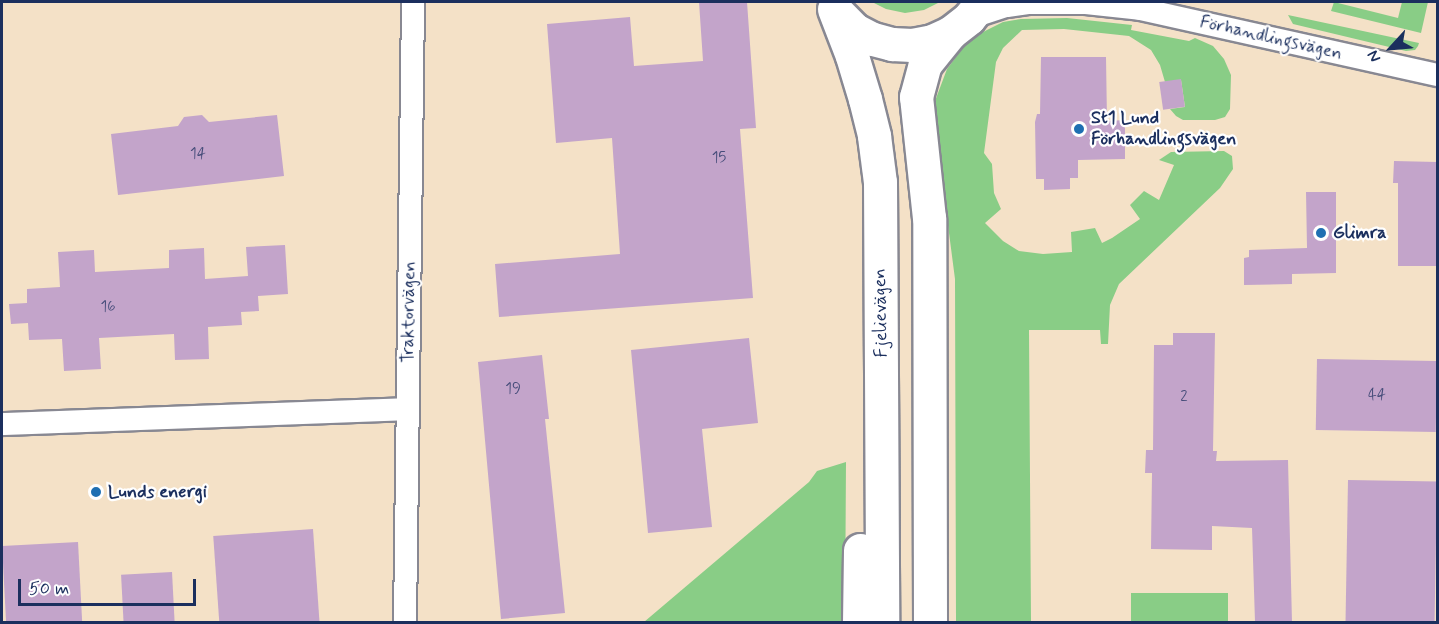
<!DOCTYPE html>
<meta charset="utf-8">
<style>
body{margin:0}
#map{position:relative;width:1439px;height:624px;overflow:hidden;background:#f4e1c7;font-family:Mynerve,sans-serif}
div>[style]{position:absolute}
.green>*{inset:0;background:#89cd86;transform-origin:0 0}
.building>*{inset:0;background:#c3a4ca;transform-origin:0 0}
.roads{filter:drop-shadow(2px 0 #888892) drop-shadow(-2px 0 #888892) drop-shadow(0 2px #888892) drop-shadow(0 -2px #888892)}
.minor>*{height:22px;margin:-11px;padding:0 11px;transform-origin:11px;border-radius:11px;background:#fff}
.primary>*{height:33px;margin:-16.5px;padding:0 16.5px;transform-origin:16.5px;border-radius:16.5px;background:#fff}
.dots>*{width:16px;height:16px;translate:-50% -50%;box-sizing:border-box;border:3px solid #fff;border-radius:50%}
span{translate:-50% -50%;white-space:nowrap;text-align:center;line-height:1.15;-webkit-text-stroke:4.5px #fff;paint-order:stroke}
.number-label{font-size:15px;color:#454c79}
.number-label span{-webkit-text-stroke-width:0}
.street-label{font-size:18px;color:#1b2f5e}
.poi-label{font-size:18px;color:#1b2f5e;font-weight:700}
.left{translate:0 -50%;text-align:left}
.frame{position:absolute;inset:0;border:3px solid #1b2f5e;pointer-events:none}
.north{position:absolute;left:1361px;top:18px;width:60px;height:60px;-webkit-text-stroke:4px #fff;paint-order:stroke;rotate:244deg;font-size:16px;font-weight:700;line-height:24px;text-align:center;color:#1b2f5e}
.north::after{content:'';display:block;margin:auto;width:21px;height:27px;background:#1b2f5e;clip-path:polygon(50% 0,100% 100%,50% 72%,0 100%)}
.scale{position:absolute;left:18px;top:579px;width:178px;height:27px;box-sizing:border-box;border:3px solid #1b2f5e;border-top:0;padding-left:8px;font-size:18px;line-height:21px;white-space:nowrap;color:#1b2f5e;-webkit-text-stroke:4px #fff;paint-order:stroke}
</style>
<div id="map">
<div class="green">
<i style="clip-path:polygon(872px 2px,940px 2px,924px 10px,905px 13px,886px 9px)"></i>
<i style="clip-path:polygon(1334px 2px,1398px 18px,1402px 2px,1428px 2px,1421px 33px,1331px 11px)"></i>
<i style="clip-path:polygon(1288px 15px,1419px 43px,1418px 46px,1415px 50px,1406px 51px,1293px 24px)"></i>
<i style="clip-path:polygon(1067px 18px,1132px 25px,1131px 30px,1189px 41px,1195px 38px,1213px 46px,1224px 59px,1231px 75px,1230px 109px,1225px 117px,1215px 120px,1183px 120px,1176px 116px,1170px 109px,1185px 107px,1181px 80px,1165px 82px,1160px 65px,1151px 50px,1129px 36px,1064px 29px,1022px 30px,1003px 48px,996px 62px,984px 153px,992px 164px,994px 193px,1001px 209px,985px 223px,1003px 241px,1019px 251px,1043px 254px,1072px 252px,1071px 232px,1095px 228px,1102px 243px,1112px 238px,1140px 219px,1130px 205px,1144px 191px,1159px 200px,1174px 165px,1159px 160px,1171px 152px,1224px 151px,1232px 156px,1233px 169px,1220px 188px,1119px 284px,1110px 305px,1108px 344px,1101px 344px,1100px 330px,1029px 330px,1031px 622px,956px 622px,955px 279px,934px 118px,935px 101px,947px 69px,965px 45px,975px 36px,1003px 22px,1021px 19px)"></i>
<i style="clip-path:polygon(846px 462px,845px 622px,644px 622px,809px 482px,817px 471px)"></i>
<i style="left:1131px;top:593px;width:97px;height:29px"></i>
</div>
<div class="building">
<i style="clip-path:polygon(699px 2px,747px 2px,756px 128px,740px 129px,753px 298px,499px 317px,495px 264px,620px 254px,612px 138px,556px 143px,547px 24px,630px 17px,634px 66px,703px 61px)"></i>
<i style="clip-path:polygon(1041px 57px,1106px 57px,1107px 121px,1125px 120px,1125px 159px,1078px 160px,1078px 178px,1070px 178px,1070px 189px,1044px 190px,1044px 179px,1036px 179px,1035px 122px,1037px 114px,1040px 114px)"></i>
<i style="left:1181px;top:79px;width:28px;height:22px;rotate:82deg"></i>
<i style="clip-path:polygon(202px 115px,209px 122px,277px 115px,284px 176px,118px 195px,111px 134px,178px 126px,184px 117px)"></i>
<i style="clip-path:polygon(1394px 161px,1437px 162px,1437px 266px,1398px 266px,1398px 183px,1393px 183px)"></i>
<i style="clip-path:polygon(1306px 192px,1336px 192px,1336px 273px,1292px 274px,1292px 284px,1244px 285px,1244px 258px,1249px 257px,1249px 250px,1307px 248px)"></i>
<i style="clip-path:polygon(285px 245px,288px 294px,258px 296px,259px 311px,241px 312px,242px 325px,208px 327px,209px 359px,175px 360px,174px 334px,99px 338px,101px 369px,64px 371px,62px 339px,29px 340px,28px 323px,11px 324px,9px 304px,27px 303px,27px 289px,60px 287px,58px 252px,94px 250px,95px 272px,169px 268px,169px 250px,204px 248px,205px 279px,248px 276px,246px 247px)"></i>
<i style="clip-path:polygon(1173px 333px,1215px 333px,1213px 451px,1217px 451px,1216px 461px,1288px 460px,1292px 622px,1255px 622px,1252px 528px,1212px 526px,1212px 550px,1151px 549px,1152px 473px,1145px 473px,1146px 450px,1153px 450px,1154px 345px,1173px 345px)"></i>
<i style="clip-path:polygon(749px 338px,758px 423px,702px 429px,712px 527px,648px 533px,631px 350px)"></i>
<i style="clip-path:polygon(542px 355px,549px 419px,545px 419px,565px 613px,501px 619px,478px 362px)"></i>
<i style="left:1317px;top:359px;width:120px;height:71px;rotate:1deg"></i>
<i style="left:1348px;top:480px;width:89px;height:142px;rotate:1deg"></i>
<i style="left:313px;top:529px;width:93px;height:100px;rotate:86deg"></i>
<i style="left:78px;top:542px;width:80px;height:76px;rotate:87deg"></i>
<i style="left:172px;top:572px;width:50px;height:51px;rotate:87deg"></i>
</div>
<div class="roads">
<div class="minor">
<i style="left:969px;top:18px;width:40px;rotate:-18deg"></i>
<i style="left:1007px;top:6px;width:21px;rotate:-8deg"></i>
<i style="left:1028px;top:3px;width:58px"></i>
<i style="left:1086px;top:3px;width:54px;rotate:6.3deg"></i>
<i style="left:1140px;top:9px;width:305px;rotate:12.5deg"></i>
<i style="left:2px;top:424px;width:405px;rotate:-2.1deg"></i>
<i style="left:405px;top:622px;width:620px;rotate:-89.26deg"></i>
</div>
<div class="primary">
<i style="left:834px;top:9px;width:50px;rotate:69deg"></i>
<i style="left:852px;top:56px;width:45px;rotate:73.2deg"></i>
<i style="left:865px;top:99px;width:38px;rotate:76deg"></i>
<i style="left:874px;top:136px;width:46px;rotate:82.6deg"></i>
<i style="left:880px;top:182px;width:440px;rotate:89.7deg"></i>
<i style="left:836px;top:11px;width:27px;rotate:45deg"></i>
<i style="left:855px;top:30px;width:20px;rotate:27deg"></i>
<i style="left:873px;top:39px;width:20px;rotate:15deg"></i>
<i style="left:892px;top:44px;width:20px;rotate:3deg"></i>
<i style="left:912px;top:45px;width:20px;rotate:-11deg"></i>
<i style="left:932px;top:41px;width:20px;rotate:-24deg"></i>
<i style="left:950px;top:33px;width:24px;rotate:-38deg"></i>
<i style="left:969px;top:18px;width:21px;rotate:-51deg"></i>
<i style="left:859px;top:622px;width:72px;rotate:-89.2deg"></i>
<i style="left:930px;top:622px;width:404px;rotate:-90.1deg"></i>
<i style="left:929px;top:218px;width:122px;rotate:-96.1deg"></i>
<i style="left:916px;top:97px;width:34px;rotate:-75deg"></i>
<i style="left:925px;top:64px;width:40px;rotate:-51deg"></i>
</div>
</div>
<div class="dots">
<i style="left:1079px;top:129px;background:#1f6fb2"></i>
<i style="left:1321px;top:233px;background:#1f6fb2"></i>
<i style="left:96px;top:492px;background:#1f6fb2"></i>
</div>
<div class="number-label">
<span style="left:198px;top:155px">14</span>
<span style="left:719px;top:159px">15</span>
<span style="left:108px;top:308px">16</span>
<span style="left:513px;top:390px">19</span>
<span style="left:1377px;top:396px">44</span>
<span style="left:1184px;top:398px">2</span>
</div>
<div class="street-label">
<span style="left:1271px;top:38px;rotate:13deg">Förhandlingsvägen</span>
<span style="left:409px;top:312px;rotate:-89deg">Traktorvägen</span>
<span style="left:881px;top:313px;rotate:-91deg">Fjelievägen</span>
</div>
<div class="poi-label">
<span class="left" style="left:1091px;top:129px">St1 Lund<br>Förhandlingsvägen</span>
<span class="left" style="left:1333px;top:233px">Glimra</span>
<span class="left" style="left:108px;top:492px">Lunds energi</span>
</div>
<div class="frame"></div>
<div class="north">N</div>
<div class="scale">50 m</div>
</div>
